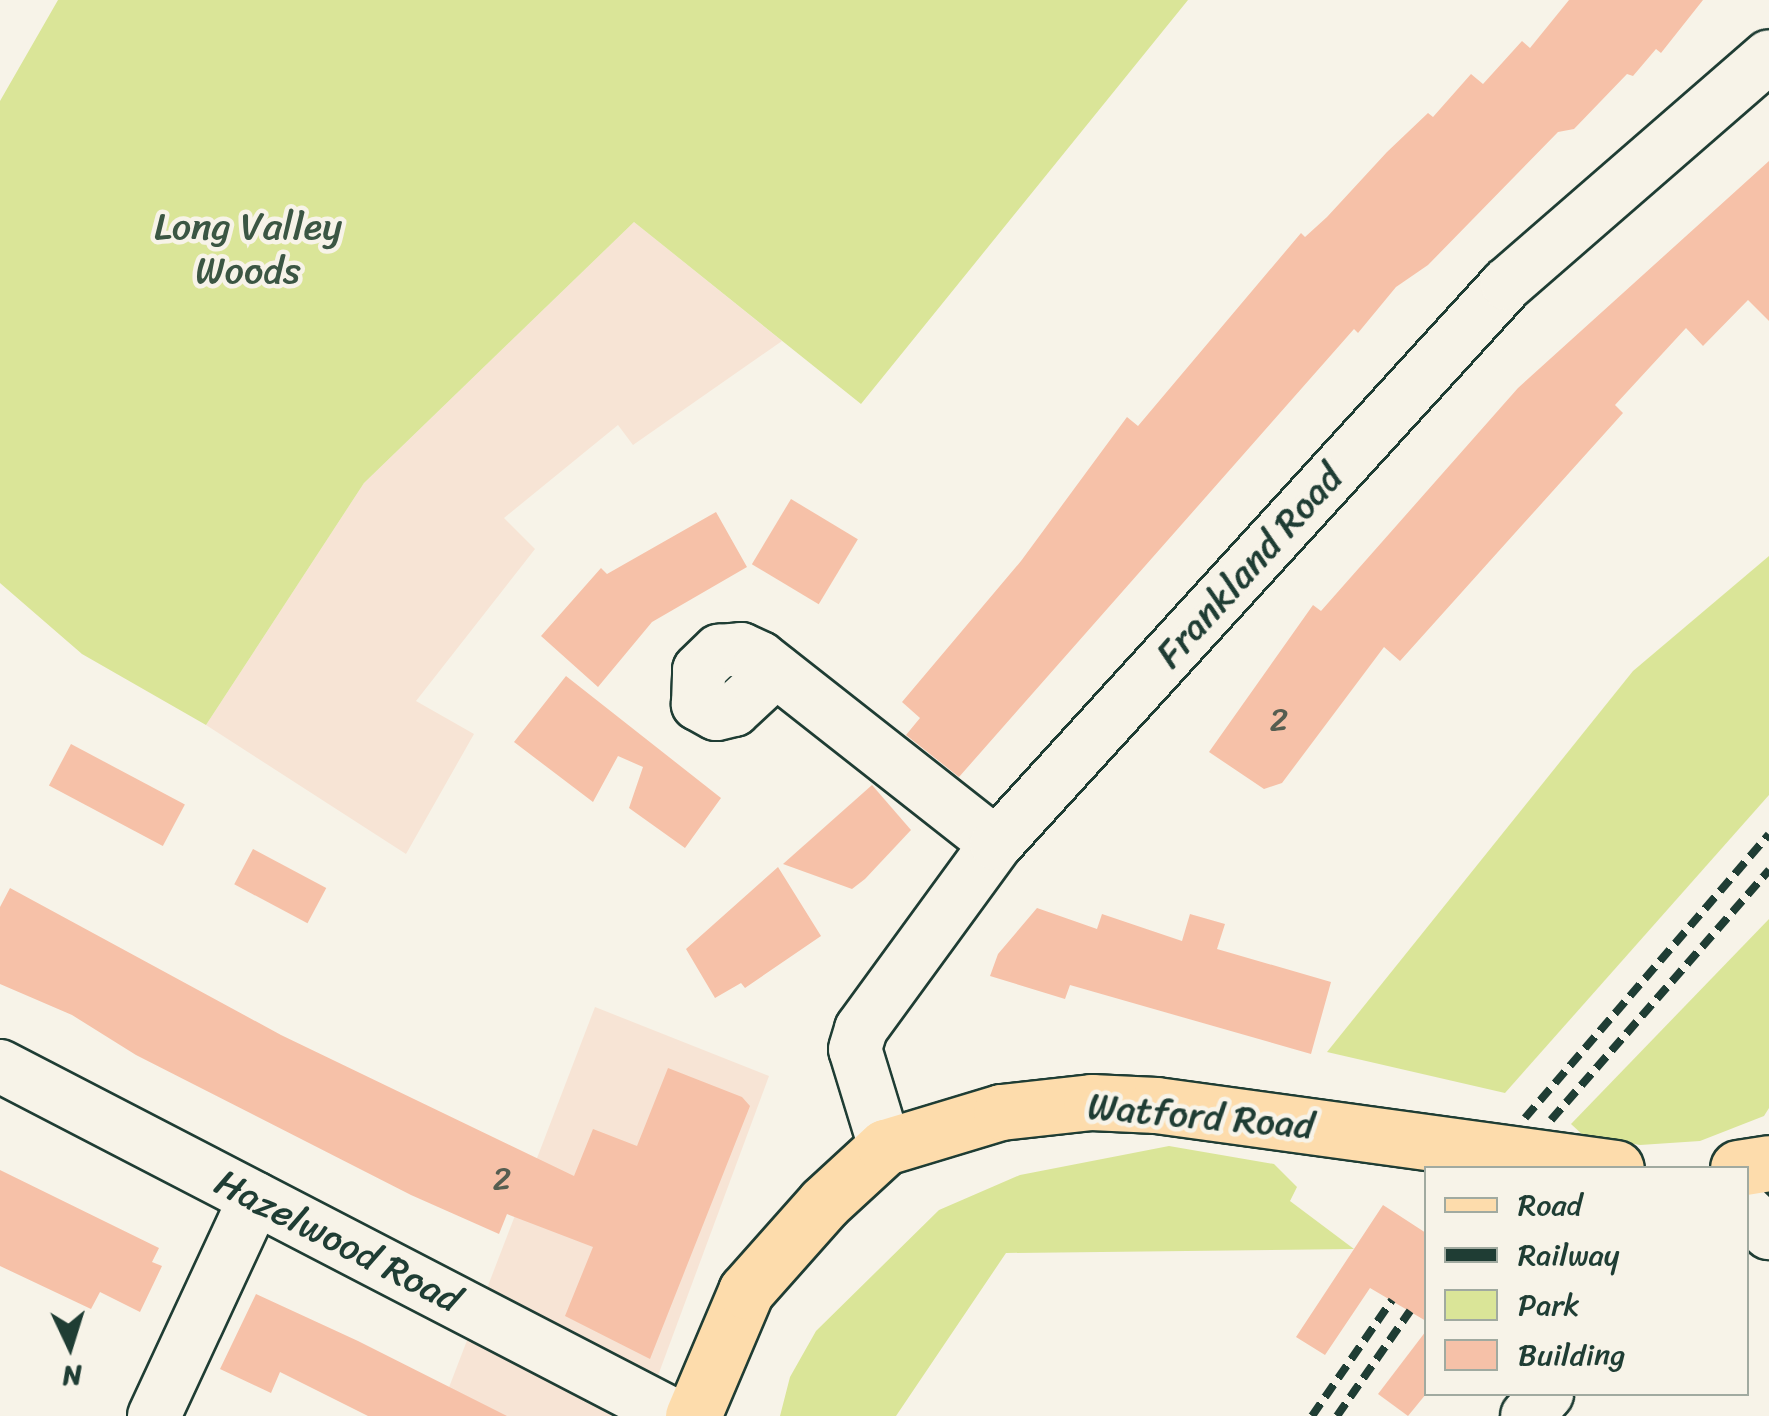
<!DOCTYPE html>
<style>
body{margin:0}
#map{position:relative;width:1769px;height:1416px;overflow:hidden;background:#f7f3e8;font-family:Sriracha,sans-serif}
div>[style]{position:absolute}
.built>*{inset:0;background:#f7e4d5}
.green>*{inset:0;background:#dae598}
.building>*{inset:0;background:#f6c1a8;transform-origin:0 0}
.roads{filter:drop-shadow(2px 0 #1f3d34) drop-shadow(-2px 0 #1f3d34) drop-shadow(0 2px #1f3d34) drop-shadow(0 -2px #1f3d34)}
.minor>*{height:52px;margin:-26px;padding:0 26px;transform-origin:26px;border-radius:26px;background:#f7f3e8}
.major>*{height:55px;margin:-27.5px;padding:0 27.5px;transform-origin:27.5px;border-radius:27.5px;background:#fddcac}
.rail>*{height:8px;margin-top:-4px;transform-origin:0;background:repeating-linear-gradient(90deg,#1f3d34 0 15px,transparent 0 23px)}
span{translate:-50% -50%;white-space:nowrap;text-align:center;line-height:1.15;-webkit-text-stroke:9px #f7f3e8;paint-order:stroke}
.number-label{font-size:32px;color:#555e51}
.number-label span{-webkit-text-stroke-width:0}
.park-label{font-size:38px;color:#3b5643}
.street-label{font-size:38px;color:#1f3d34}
.legend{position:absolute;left:1424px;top:1166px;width:325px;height:230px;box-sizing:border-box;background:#f7f3e8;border:2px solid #a1aaa0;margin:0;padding:12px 18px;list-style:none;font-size:30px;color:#1f3d34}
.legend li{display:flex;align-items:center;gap:20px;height:50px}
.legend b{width:50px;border:2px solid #a1aaa0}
.north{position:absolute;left:20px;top:1296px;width:100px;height:100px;-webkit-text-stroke:8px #f7f3e8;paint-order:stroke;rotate:176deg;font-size:28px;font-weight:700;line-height:40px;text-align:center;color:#1f3d34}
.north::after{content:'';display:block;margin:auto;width:35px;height:45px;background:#1f3d34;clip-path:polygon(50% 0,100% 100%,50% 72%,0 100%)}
</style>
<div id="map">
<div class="built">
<i style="clip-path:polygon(634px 222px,782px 341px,633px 445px,618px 425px,504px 518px,535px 549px,416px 701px,474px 734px,406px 854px,206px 725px,364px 483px)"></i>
<i style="clip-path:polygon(595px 1007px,769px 1076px,643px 1416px,438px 1416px)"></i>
</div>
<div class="green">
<i style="clip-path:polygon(58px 0,1188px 0,861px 404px,634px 222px,364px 483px,206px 725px,82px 654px,0 583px,0 101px)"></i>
<i style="clip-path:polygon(1769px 556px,1769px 795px,1505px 1093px,1327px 1052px,1633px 671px)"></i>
<i style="clip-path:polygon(1769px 919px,1769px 1108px,1764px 1116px,1700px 1141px,1640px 1145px,1584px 1136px,1571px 1124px)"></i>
<i style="clip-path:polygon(1169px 1146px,1274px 1164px,1297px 1187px,1290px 1201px,1354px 1249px,1006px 1253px,896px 1416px,780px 1416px,790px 1377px,816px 1331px,939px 1210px,1020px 1175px)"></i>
</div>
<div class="building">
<i style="clip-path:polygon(1569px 0,1703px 0,1661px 53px,1656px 49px,1633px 76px,1627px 74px,1574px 129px,1558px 132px,1428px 265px,1396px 287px,1358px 333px,1354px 329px,959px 777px,906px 735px,920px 718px,902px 702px,1021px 561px,1127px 417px,1138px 426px,1301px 233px,1305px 237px,1327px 217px,1387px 152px,1428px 113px,1433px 117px,1471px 74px,1483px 84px,1522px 41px,1530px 48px)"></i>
<i style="clip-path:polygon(1769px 161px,1769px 321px,1748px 300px,1703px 346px,1686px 328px,1615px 405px,1623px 413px,1400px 661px,1384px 647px,1282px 783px,1264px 789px,1209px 752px,1313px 605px,1321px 611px,1518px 388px)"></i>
<i style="left:791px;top:499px;width:78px;height:76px;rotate:31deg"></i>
<i style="clip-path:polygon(716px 512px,747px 567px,652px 622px,598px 687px,541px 636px,601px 568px,607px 574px)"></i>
<i style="clip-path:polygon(566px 676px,721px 798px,685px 848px,629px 808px,643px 767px,618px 756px,593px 802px,514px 742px)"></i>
<i style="left:71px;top:744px;width:129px;height:47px;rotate:28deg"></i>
<i style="clip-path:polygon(872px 785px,911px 830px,865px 879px,852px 889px,783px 864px)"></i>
<i style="left:253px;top:849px;width:83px;height:40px;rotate:28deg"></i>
<i style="clip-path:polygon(778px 867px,821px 936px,745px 988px,741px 983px,715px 998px,686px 949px)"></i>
<i style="clip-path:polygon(10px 888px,281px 1035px,574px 1176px,593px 1129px,637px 1146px,668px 1068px,742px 1097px,750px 1106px,650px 1359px,565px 1316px,593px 1247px,507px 1214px,499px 1234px,411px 1195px,136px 1055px,72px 1015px,0 984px,0 907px)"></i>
<i style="clip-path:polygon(1037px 908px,1097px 929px,1102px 914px,1182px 941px,1190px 914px,1225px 924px,1217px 949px,1331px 982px,1311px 1054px,1070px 985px,1065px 999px,990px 976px,998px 954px)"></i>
<i style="clip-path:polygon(0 1170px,159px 1248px,152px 1262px,162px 1266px,140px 1312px,100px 1292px,91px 1309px,0 1266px)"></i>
<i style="clip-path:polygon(1383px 1205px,1426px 1233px,1426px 1321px,1370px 1288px,1325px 1355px,1296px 1337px)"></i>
<i style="clip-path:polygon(256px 1294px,358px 1341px,507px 1416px,368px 1416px,280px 1372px,271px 1393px,220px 1369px)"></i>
<i style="clip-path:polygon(1426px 1331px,1426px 1394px,1408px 1416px,1378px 1394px)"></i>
</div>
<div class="roads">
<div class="minor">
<i style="left:776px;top:671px;width:57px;rotate:137.1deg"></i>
<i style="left:734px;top:710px;width:18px;rotate:167deg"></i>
<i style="left:716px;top:714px;width:21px;rotate:-151deg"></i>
<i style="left:698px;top:704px;width:34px;rotate:-88deg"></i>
<i style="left:699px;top:670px;width:28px;rotate:-44deg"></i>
<i style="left:719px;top:651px;width:22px;rotate:-5deg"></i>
<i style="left:741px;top:649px;width:21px;rotate:25deg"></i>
<i style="left:760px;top:658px;width:300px;rotate:38.2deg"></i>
<i style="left:0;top:1066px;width:760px;rotate:27.41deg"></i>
<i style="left:885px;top:1147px;width:102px;rotate:-107deg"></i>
<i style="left:855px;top:1049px;width:21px;rotate:-73deg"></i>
<i style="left:861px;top:1029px;width:229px;rotate:-53.9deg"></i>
<i style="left:996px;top:844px;width:758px;rotate:-47.62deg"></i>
<i style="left:1507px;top:284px;width:347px;rotate:-41deg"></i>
<i style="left:1746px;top:1211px;width:32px;rotate:44deg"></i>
<i style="left:154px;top:1416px;width:240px;rotate:-65.1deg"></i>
<i style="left:1527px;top:1416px;width:30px;rotate:-48deg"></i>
</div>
<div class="major">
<i style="left:1738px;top:1168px;width:31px;rotate:-9deg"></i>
<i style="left:693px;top:1416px;width:136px;rotate:-67deg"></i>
<i style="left:746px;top:1291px;width:118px;rotate:-48.4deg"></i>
<i style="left:824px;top:1203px;width:83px;rotate:-42.6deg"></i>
<i style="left:885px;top:1147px;width:121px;rotate:-16.8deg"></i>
<i style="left:1001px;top:1112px;width:91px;rotate:-6.3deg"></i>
<i style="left:1091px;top:1102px;width:65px;rotate:2.6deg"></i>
<i style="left:1156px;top:1105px;width:464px;rotate:7.8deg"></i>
</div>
</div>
<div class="rail">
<i style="left:1525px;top:1118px;width:374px;rotate:-49.3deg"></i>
<i style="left:1551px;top:1120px;width:332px;rotate:-48.9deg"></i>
<i style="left:1312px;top:1416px;width:141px;rotate:-55.4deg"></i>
<i style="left:1337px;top:1416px;width:128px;rotate:-55.2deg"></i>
</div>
<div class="number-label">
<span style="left:1279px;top:720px">2</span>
<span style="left:502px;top:1179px">2</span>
</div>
<div class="park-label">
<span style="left:248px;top:249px">Long Valley<br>Woods</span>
</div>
<div class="street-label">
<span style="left:1249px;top:566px;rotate:-48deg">Frankland Road</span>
<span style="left:1201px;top:1116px;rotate:5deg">Watford Road</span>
<span style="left:338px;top:1241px;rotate:27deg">Hazelwood Road</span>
</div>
<ul class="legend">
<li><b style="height:12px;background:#fddcac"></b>Road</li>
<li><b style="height:12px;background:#1f3d34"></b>Railway</li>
<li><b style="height:28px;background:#dae598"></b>Park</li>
<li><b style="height:28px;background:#f6c1a8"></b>Building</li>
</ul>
<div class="north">N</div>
</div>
